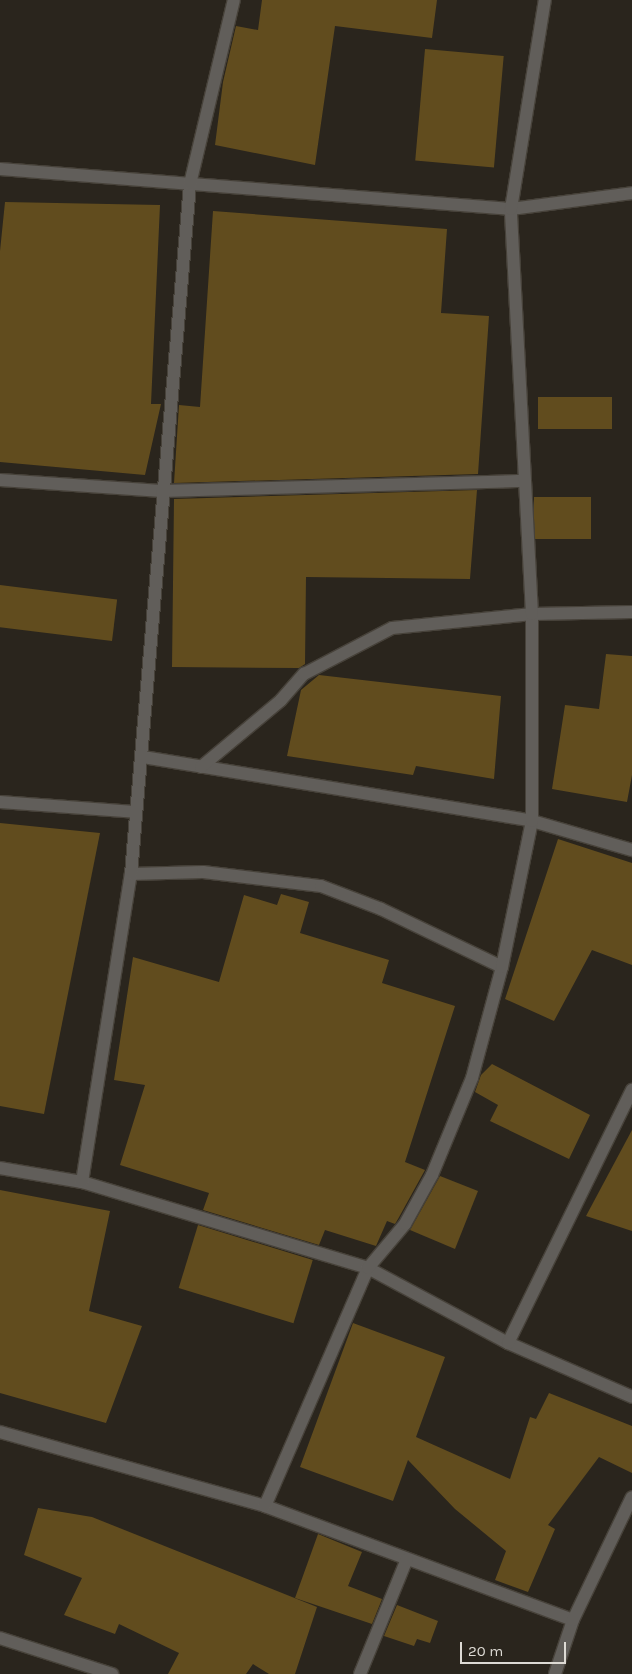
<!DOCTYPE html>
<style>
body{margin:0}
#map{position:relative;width:632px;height:1674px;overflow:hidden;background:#2a251d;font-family:Karla,sans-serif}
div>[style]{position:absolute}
.building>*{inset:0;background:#614c1e;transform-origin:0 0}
.roads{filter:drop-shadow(1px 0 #47423a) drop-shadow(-1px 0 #47423a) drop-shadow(0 1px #47423a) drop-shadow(0 -1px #47423a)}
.minor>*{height:12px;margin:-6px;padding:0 6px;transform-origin:6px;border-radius:6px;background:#615e5a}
span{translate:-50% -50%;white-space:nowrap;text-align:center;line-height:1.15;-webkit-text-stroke:4px #2a251d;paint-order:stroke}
.scale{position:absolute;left:460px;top:1642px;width:106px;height:22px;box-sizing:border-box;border:2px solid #dddad4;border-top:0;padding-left:6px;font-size:15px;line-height:18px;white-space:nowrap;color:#dddad4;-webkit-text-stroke:4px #2a251d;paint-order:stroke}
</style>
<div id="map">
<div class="building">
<i style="clip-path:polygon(262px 0,437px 0,432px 38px,335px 26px,315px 165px,215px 145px,223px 82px,236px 26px,258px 30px)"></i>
<i style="left:425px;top:49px;width:79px;height:112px;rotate:5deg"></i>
<i style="clip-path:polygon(5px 202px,160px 205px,151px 404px,161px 404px,145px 475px,0 462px,0 251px)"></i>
<i style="clip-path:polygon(213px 211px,447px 229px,441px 313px,489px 316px,478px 474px,174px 483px,179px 405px,200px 407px)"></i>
<i style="left:538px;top:397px;width:74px;height:32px"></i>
<i style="clip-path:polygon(477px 490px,470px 579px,306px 577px,305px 664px,299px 668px,172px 667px,174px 499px)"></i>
<i style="left:591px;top:497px;width:42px;height:57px;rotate:90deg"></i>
<i style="left:0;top:585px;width:118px;height:42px;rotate:7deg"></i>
<i style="clip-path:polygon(606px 654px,632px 656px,632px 775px,627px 802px,552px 789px,565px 705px,599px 709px)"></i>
<i style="clip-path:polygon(319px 675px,501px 696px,494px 779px,416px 766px,413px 775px,287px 756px,301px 690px)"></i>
<i style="clip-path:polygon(0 823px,100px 833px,44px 1114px,0 1106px)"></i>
<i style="clip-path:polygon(558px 839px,632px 863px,632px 965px,592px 950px,554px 1021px,505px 999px)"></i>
<i style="clip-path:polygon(281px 894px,309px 902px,300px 933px,389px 960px,382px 983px,455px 1006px,405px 1162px,425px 1170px,398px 1219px,395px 1224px,387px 1221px,376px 1246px,325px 1230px,319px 1245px,203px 1210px,209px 1193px,120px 1165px,145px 1085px,114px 1080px,133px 957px,219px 982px,244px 895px,277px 905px)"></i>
<i style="clip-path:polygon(492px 1064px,590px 1115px,569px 1159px,490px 1121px,498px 1105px,475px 1092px,481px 1075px)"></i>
<i style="clip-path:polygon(632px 1130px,632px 1231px,586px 1216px)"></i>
<i style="clip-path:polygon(440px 1176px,478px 1191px,455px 1249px,410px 1230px)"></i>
<i style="clip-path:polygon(0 1190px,110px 1211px,89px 1311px,142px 1326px,106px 1423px,0 1393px)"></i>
<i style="left:198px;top:1225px;width:120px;height:66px;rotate:17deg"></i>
<i style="clip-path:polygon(353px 1323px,445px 1357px,416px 1437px,510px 1479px,530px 1417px,536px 1419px,549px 1393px,632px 1426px,632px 1473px,599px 1457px,548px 1525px,555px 1529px,528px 1592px,495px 1580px,506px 1551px,455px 1509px,408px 1460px,393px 1501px,300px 1467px)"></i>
<i style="clip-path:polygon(38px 1508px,92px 1517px,317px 1607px,295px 1674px,269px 1674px,253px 1664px,246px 1674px,168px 1674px,179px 1653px,119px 1624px,115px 1634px,64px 1615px,82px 1578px,24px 1555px)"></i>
<i style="clip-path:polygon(318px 1534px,362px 1552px,348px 1586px,382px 1599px,372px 1624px,295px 1598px)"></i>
<i style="clip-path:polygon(397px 1605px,438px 1621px,430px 1643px,417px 1639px,414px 1646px,384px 1636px)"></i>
</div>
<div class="roads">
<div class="minor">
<i style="left:0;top:169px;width:513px;rotate:4.48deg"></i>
<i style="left:511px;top:209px;width:122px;rotate:-7.5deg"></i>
<i style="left:0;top:480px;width:162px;rotate:3.9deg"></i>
<i style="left:162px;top:491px;width:363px;rotate:-1.6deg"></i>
<i style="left:143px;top:757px;width:394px;rotate:9.3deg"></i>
<i style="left:532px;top:821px;width:104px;rotate:16.2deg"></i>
<i style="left:201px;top:767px;width:104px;rotate:-39.9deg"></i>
<i style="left:281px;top:700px;width:35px;rotate:-49deg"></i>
<i style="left:304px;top:674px;width:99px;rotate:-27.6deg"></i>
<i style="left:392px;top:628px;width:141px;rotate:-5.7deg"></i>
<i style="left:532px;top:614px;width:100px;rotate:-1.1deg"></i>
<i style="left:0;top:802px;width:135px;rotate:4.2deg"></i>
<i style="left:131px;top:874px;width:72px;rotate:-1.6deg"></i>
<i style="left:203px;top:872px;width:119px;rotate:6.8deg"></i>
<i style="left:321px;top:886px;width:64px;rotate:21deg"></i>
<i style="left:381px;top:909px;width:134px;rotate:25.6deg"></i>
<i style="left:0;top:1168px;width:83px;rotate:9.7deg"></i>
<i style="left:82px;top:1182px;width:299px;rotate:16.7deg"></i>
<i style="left:368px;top:1268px;width:159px;rotate:28.2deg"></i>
<i style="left:508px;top:1343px;width:135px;rotate:23.5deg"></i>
<i style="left:82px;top:1182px;width:312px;rotate:-81deg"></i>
<i style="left:131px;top:874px;width:693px;rotate:-85.11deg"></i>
<i style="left:190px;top:184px;width:189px;rotate:-76.6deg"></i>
<i style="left:508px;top:1343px;width:282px;rotate:-63.9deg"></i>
<i style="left:0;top:1432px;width:275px;rotate:15.6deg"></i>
<i style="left:265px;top:1506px;width:328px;rotate:20.3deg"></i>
<i style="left:265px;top:1506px;width:259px;rotate:-66.6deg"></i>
<i style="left:368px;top:1268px;width:57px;rotate:-49.9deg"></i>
<i style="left:405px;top:1224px;width:56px;rotate:-61.1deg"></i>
<i style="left:432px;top:1175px;width:105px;rotate:-67.6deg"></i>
<i style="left:472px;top:1078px;width:115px;rotate:-74.9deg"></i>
<i style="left:502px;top:967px;width:149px;rotate:-78.4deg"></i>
<i style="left:532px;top:821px;width:207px;rotate:-90deg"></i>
<i style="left:532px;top:614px;width:406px;rotate:-93deg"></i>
<i style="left:511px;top:209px;width:212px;rotate:-80.8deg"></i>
<i style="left:0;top:1638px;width:118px;rotate:17.8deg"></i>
<i style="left:360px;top:1674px;width:124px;rotate:-67.8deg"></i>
<i style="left:555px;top:1674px;width:57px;rotate:-71.6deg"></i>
<i style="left:573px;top:1620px;width:136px;rotate:-64.4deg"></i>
</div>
</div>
<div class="scale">20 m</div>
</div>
